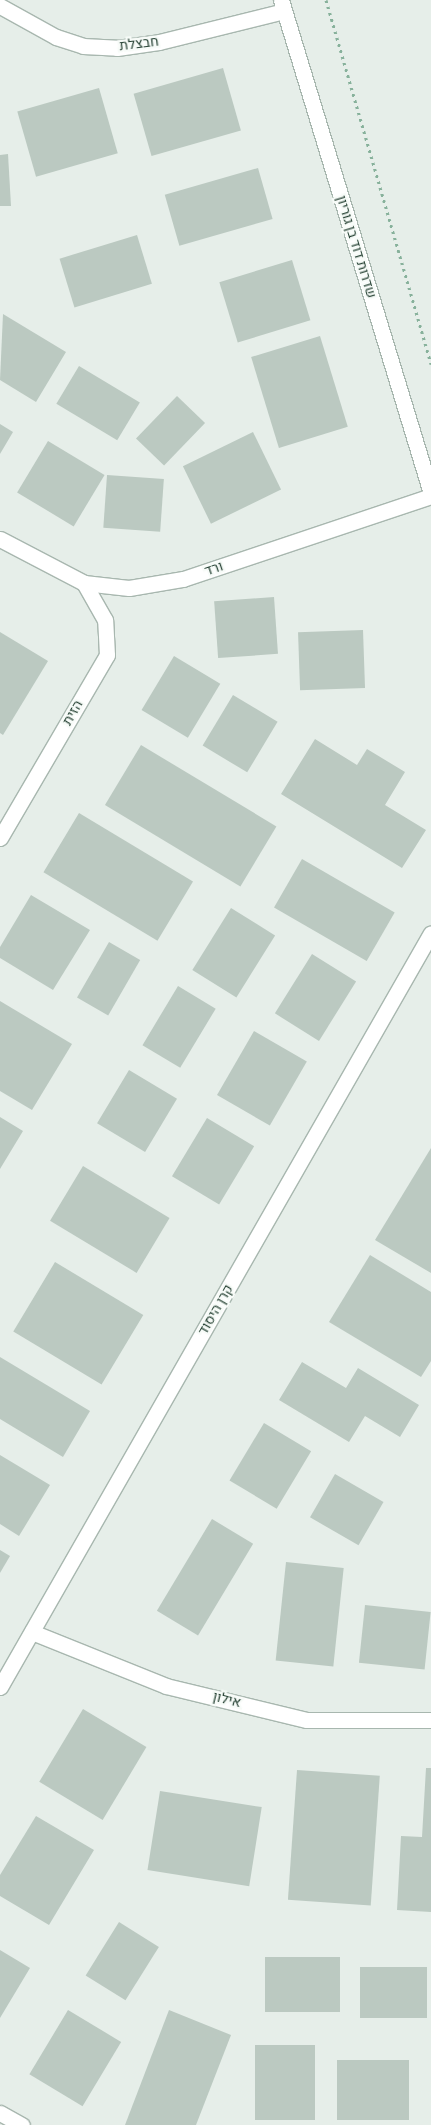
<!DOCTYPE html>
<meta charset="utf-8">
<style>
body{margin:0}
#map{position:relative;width:431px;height:2125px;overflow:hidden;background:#e6eee9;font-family:Signika,Heebo,sans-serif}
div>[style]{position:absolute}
.building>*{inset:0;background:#bbc9c1;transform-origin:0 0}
.path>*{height:3px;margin-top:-1.5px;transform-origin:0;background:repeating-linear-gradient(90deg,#87b19b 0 2.5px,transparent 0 6.5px)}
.roads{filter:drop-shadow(1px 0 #a8b7af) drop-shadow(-1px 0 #a8b7af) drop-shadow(0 1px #a8b7af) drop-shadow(0 -1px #a8b7af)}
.minor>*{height:15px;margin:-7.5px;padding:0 7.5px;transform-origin:7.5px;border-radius:7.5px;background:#fff}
.tertiary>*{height:15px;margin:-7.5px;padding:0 7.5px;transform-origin:7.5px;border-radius:7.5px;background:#fff}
span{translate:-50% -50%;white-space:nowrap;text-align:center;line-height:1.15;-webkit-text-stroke:4.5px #f7fbf8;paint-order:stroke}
.street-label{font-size:14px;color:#254133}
</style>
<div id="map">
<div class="building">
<i style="left:223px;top:68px;width:65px;height:93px;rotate:74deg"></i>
<i style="left:99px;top:88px;width:68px;height:85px;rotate:74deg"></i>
<i style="clip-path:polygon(8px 154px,11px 206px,0 206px,0 155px)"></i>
<i style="left:258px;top:168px;width:53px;height:97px;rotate:74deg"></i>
<i style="left:137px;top:235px;width:51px;height:81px;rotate:73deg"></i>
<i style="left:292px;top:260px;width:63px;height:76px;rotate:73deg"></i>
<i style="clip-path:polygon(3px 314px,66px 352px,36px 402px,0 380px)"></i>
<i style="left:320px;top:336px;width:95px;height:72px;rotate:73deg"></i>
<i style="left:79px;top:366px;width:71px;height:44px;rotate:31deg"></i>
<i style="left:177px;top:396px;width:39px;height:59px;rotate:44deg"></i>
<i style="clip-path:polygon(0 424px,13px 432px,0 454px)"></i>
<i style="left:253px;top:432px;width:64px;height:78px;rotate:64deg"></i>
<i style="left:48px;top:441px;width:66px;height:60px;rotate:31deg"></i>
<i style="left:107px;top:475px;width:57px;height:53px;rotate:4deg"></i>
<i style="left:274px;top:597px;width:57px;height:60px;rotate:86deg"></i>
<i style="left:363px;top:630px;width:58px;height:65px;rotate:88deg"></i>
<i style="clip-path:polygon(0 632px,48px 661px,3px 735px,0 733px)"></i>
<i style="left:174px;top:656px;width:54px;height:63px;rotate:31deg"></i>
<i style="left:233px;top:695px;width:52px;height:59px;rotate:31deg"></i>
<i style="clip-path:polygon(315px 739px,357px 765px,367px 749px,405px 772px,385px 805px,426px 830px,402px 868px,281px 794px)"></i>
<i style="left:141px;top:745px;width:158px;height:70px;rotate:31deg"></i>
<i style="left:79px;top:813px;width:133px;height:69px;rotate:31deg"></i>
<i style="left:302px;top:859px;width:107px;height:56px;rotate:30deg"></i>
<i style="clip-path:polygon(31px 895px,90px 930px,53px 990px,0 958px,0 947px)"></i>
<i style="left:231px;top:908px;width:52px;height:73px;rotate:32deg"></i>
<i style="left:109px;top:942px;width:36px;height:64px;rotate:30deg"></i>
<i style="left:312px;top:954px;width:52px;height:70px;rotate:32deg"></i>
<i style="left:178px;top:986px;width:44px;height:69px;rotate:31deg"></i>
<i style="clip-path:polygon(0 1001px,72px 1044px,32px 1110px,0 1091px)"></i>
<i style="left:254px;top:1031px;width:61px;height:74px;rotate:30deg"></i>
<i style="left:129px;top:1070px;width:56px;height:62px;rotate:31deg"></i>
<i style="clip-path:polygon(0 1117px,23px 1131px,0 1169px)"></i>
<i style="left:207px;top:1118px;width:55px;height:68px;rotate:31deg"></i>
<i style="clip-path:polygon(431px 1148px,431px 1273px,375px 1240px)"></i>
<i style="left:83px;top:1166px;width:101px;height:64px;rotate:31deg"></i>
<i style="clip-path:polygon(370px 1255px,431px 1292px,431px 1361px,421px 1377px,329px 1322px)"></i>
<i style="left:55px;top:1262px;width:103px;height:81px;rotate:31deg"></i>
<i style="clip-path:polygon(0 1357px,90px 1411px,63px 1457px,0 1419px)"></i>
<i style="clip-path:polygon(302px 1362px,346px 1388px,358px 1368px,419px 1405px,400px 1437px,365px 1416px,349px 1442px,279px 1400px)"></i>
<i style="left:264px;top:1423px;width:55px;height:67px;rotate:31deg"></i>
<i style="clip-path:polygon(0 1455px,50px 1485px,19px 1536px,0 1524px)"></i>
<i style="left:335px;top:1474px;width:56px;height:50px;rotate:30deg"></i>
<i style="left:212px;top:1519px;width:48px;height:107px;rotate:31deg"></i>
<i style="clip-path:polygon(0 1550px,10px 1556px,0 1573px)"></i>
<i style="left:286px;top:1562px;width:58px;height:99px;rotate:6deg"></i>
<i style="left:365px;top:1605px;width:66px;height:58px;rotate:6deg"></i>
<i style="left:83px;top:1709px;width:74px;height:85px;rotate:31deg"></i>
<i style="clip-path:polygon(426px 1768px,431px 1768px,431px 1912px,397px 1910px,401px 1836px,422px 1837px)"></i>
<i style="left:297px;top:1770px;width:83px;height:130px;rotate:4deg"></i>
<i style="left:160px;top:1791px;width:103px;height:80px;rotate:9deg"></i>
<i style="clip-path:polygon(36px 1816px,94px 1850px,49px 1925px,0 1896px,0 1875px)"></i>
<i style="left:119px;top:1922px;width:47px;height:63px;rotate:32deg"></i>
<i style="clip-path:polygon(0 1950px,30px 1968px,0 2018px)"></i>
<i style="left:265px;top:1957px;width:75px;height:55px"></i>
<i style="left:360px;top:1967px;width:67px;height:51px"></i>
<i style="left:68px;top:2010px;width:62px;height:75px;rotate:31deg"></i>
<i style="clip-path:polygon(169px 2010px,231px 2035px,196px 2125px,125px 2125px)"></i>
<i style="left:255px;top:2045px;width:60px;height:75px"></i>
<i style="left:337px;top:2060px;width:72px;height:60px"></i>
</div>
<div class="path">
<i style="left:326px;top:0;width:379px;rotate:73.9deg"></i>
</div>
<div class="roads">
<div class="minor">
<i style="left:281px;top:0;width:515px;rotate:73.08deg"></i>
<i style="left:0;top:6px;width:64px;rotate:29deg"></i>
<i style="left:56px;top:37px;width:28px;rotate:18deg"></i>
<i style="left:83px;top:46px;width:34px;rotate:3deg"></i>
<i style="left:117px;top:48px;width:42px;rotate:-8.1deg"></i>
<i style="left:159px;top:42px;width:129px;rotate:-13.9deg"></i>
<i style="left:0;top:539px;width:95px;rotate:27.6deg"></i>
<i style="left:84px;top:583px;width:45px;rotate:6.3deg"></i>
<i style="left:129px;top:588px;width:55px;rotate:-9.5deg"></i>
<i style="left:183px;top:579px;width:262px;rotate:-18.5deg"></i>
<i style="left:0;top:838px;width:212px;rotate:-59.7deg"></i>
<i style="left:107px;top:655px;width:35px;rotate:-93deg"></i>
<i style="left:105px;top:620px;width:43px;rotate:-119.6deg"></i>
<i style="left:32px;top:1632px;width:144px;rotate:21.9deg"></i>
<i style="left:166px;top:1686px;width:145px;rotate:13.6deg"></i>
<i style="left:307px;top:1720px;width:124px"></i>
</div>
<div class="tertiary">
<i style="left:0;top:1687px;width:868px;rotate:-60.25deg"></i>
<i style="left:0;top:2113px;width:25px;rotate:29deg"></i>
</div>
</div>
<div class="street-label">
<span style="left:139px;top:44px;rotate:-7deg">חבצלת</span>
<span style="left:356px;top:247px;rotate:73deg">שדרות דוד בן גוריון</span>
<span style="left:214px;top:569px;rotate:-19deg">ורד</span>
<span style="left:73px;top:713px;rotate:-60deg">הזית</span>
<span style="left:216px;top:1310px;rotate:-60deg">קרן היסוד</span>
<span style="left:227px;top:1700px;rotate:14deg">אילון</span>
</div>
</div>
